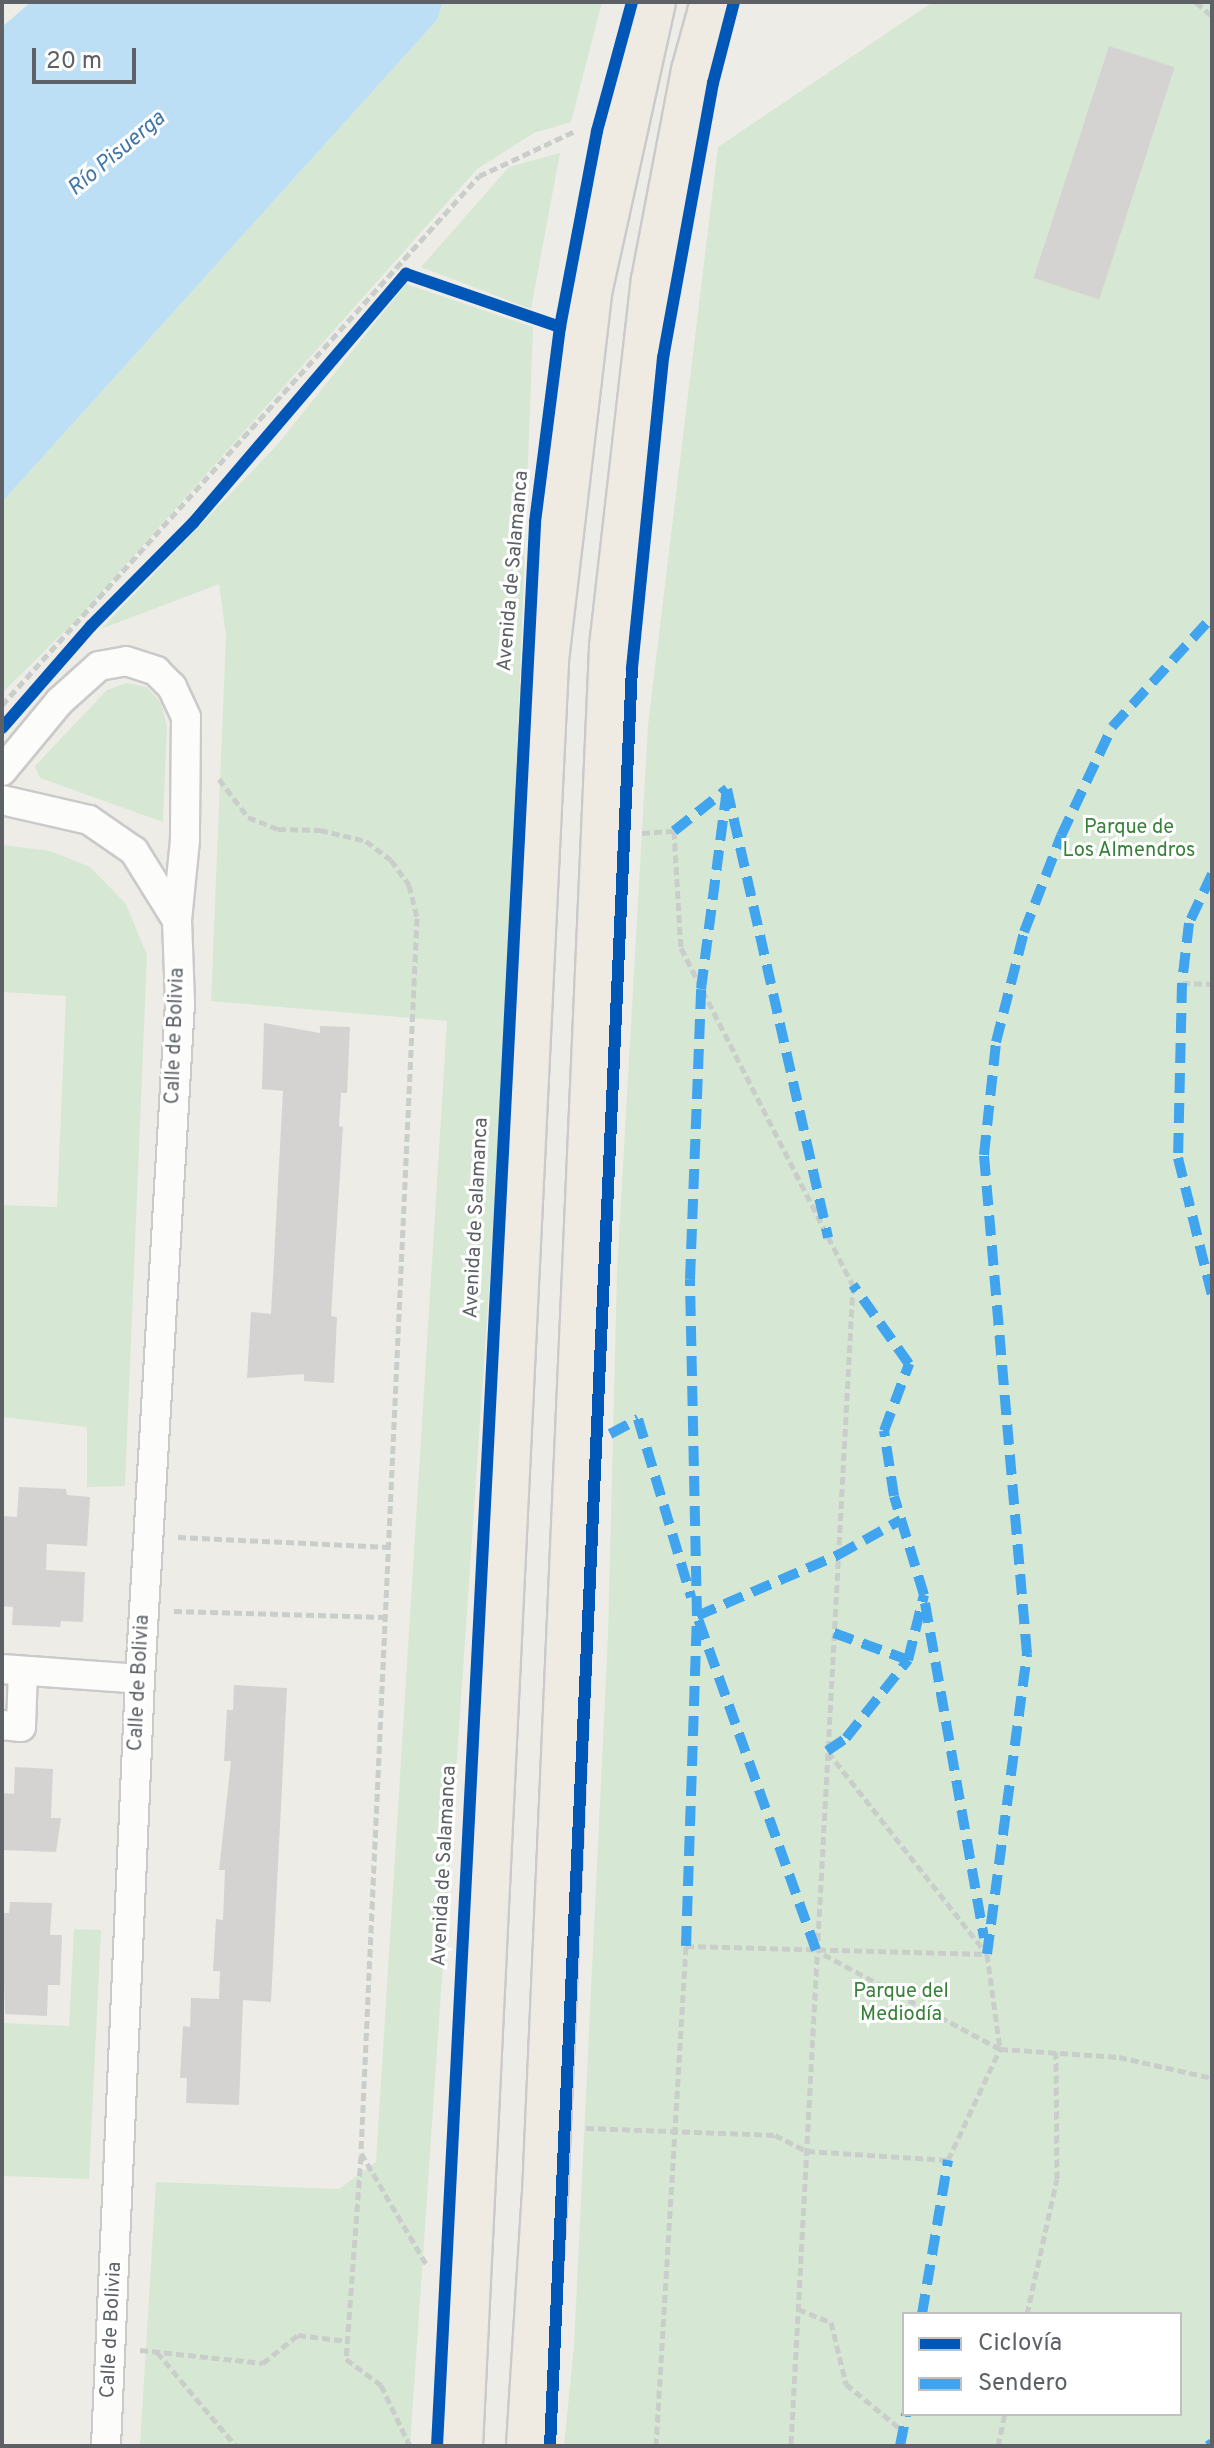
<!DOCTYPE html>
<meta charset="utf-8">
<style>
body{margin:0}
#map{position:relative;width:1214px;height:2448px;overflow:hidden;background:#edece7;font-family:Overpass,sans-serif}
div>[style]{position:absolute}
.green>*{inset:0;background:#d6e8d3}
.water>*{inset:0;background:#bddff6}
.building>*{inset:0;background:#d4d3d1;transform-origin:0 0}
.path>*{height:5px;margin-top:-2.5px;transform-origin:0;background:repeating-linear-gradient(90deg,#c9ceca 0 8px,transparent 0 12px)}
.roads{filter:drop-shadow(2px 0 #cacaca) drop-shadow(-2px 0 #cacaca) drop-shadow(0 2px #cacaca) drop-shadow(0 -2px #cacaca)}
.street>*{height:28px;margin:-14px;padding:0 14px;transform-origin:14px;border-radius:14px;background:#fcfcfb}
.highway>*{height:44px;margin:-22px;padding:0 22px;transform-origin:22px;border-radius:22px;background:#efebe2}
.quiet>*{height:10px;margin-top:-5px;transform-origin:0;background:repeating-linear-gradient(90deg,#40a5ee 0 20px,transparent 0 30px)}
.cycleway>*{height:12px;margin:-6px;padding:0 6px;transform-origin:6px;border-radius:6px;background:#0057b8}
span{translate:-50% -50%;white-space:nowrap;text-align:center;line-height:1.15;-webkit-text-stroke:6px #fff;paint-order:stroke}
.street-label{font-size:20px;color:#5d6165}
.park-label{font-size:20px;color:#378239}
.water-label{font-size:22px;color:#4175a6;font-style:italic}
.frame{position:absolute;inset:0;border:4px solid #5d6165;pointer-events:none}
.legend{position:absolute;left:902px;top:2312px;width:280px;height:104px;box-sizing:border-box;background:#fff;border:2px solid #bec0c1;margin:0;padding:10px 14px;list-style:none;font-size:24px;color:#5d6165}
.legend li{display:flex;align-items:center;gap:16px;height:40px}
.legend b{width:40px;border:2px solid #bec0c1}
.scale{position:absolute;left:32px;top:48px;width:104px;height:36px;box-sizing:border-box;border:4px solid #5d6165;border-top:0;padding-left:10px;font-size:24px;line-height:28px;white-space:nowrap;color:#5d6165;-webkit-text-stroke:6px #fff;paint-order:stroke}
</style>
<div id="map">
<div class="green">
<i style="clip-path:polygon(443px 2px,602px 2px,571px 122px,534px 133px,477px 169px,83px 613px,2px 693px,2px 502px,437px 20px)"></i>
<i style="clip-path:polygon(evenodd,933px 2px,1212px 2px,1212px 2446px,564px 2446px,574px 2345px,608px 1635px,617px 1271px,648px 725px,718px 147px,933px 2px,904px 2314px,1180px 2314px,1180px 2414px,904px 2414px,904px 2314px)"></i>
<i style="clip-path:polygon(560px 153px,531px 309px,421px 267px,509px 167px)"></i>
<i style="clip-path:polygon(406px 284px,533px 327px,507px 1026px,410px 2446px,140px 2446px,156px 2182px,339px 2189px,376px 2162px,447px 1021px,211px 1001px,226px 636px,219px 584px,101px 629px,278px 444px)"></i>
<i style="clip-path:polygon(126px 683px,147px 687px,161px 703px,167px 727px,163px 822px,40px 778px,35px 766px,107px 690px)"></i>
<i style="clip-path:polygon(2px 845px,50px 851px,90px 867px,126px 904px,147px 955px,125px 1486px,87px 1487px,87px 1427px,2px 1417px,2px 1205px,57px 1207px,66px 996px,2px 992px)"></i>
<i style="clip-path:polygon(74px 1929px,101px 1930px,89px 2179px,2px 2176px,2px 2023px,69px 2026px)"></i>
</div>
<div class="water">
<i style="clip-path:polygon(31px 2px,443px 2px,437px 20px,2px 502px,2px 27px)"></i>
</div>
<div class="building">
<i style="left:1109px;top:46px;width:69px;height:244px;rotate:18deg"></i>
<i style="clip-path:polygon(264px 1023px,320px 1033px,320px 1026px,350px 1027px,347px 1093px,341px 1093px,339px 1126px,343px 1127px,331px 1316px,337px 1317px,334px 1383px,304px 1381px,304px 1374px,247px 1378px,251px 1312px,271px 1314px,283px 1091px,262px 1089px)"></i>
<i style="clip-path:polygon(19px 1487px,66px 1489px,67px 1495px,90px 1497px,87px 1546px,47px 1544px,46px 1570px,85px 1572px,83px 1622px,61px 1621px,60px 1627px,12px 1625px,13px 1607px,2px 1606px,2px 1516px,17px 1517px)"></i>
<i style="clip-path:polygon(234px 1685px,287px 1688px,271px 2002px,243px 2000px,239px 2105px,186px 2103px,187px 2078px,180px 2078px,183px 2026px,190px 2027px,191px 1998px,219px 1999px,220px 1971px,213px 1971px,216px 1919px,223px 1920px,225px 1870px,219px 1870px,231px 1761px,224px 1761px,227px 1710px,233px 1710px)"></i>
<i style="clip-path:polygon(15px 1767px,53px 1769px,51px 1818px,61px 1818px,56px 1852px,2px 1850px,2px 1793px,14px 1794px)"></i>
<i style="clip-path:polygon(10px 1902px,52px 1903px,50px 1935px,62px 1935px,60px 1985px,48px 1985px,47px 2016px,5px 2014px,2px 1913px,9px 1913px)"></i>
</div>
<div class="path">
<i style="left:1196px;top:2px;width:21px;rotate:41deg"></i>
<i style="left:2px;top:705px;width:712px;rotate:-47.96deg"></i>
<i style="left:479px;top:176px;width:106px;rotate:-25.1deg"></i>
<i style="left:219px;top:779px;width:48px;rotate:52.7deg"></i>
<i style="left:248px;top:817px;width:32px;rotate:22deg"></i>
<i style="left:278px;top:829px;width:42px;rotate:1.4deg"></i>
<i style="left:320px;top:830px;width:47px;rotate:13.4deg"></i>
<i style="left:366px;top:841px;width:31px;rotate:37deg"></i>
<i style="left:391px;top:860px;width:31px;rotate:54deg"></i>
<i style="left:409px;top:885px;width:34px;rotate:76deg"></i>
<i style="left:417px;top:918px;width:1236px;rotate:92.6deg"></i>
<i style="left:361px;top:2153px;width:132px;rotate:59.6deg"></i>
<i style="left:642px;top:833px;width:32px;rotate:-4deg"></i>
<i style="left:674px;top:831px;width:117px;rotate:86.6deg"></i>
<i style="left:681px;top:948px;width:378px;rotate:63deg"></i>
<i style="left:853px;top:1285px;width:1163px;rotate:93.06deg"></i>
<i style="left:1182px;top:983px;width:30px;rotate:2deg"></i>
<i style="left:178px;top:1537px;width:211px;rotate:2.7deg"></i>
<i style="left:174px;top:1611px;width:211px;rotate:1.6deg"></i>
<i style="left:828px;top:1752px;width:257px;rotate:51.8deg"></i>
<i style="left:987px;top:1954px;width:96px;rotate:82.2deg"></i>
<i style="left:1000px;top:2049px;width:119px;rotate:3.8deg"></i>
<i style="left:1119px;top:2057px;width:95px;rotate:12.7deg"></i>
<i style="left:586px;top:2128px;width:189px;rotate:2.1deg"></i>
<i style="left:775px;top:2135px;width:36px;rotate:27deg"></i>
<i style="left:807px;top:2151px;width:141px;rotate:3.7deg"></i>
<i style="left:948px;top:2160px;width:123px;rotate:-64.9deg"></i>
<i style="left:1000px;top:2049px;width:205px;rotate:-151.8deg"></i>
<i style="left:361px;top:2156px;width:204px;rotate:94.2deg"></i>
<i style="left:346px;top:2359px;width:44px;rotate:36.6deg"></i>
<i style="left:381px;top:2385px;width:68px;rotate:64.6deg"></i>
<i style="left:798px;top:2309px;width:35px;rotate:22deg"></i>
<i style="left:831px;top:2322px;width:64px;rotate:76.4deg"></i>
<i style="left:846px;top:2384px;width:74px;rotate:39.5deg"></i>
<i style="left:1027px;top:2314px;width:138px;rotate:-77.5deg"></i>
<i style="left:1057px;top:2179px;width:127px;rotate:-90.5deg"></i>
<i style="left:140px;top:2350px;width:124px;rotate:6deg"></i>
<i style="left:263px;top:2363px;width:45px;rotate:-38.7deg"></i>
<i style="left:298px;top:2335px;width:50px;rotate:6.8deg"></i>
<i style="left:157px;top:2352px;width:123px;rotate:50deg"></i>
<i style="left:656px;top:2446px;width:501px;rotate:-86.57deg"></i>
<i style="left:686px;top:1946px;width:301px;rotate:1.5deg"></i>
<i style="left:998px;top:2446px;width:33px;rotate:-78deg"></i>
</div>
<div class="roads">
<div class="street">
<i style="left:2px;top:771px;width:91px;rotate:-50.4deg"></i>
<i style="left:60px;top:701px;width:52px;rotate:-41.9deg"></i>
<i style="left:99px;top:666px;width:27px;rotate:-10deg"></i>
<i style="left:126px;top:661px;width:32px;rotate:18deg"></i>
<i style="left:156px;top:671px;width:23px;rotate:45deg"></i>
<i style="left:172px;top:687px;width:33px;rotate:65deg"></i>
<i style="left:186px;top:717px;width:123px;rotate:90.5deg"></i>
<i style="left:185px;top:840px;width:80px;rotate:95.7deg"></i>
<i style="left:2px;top:800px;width:89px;rotate:12.9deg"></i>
<i style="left:89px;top:820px;width:55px;rotate:34.6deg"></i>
<i style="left:134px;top:851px;width:81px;rotate:58.1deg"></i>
<i style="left:177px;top:920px;width:83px;rotate:87.9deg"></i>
<i style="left:180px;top:1003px;width:677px;rotate:93.39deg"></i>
<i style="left:140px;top:1679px;width:768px;rotate:92.54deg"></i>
<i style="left:2px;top:1669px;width:138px;rotate:4.1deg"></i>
<i style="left:2px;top:1725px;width:19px;rotate:6deg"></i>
<i style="left:21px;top:1727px;width:56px;rotate:-88deg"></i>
</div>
<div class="highway">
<i style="left:460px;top:2446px;width:1788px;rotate:-87.24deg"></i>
<i style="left:546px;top:660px;width:375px;rotate:-83.3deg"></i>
<i style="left:590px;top:288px;width:293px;rotate:-77.6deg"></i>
<i style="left:529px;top:2446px;width:252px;rotate:-86.4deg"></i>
<i style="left:545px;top:2195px;width:1549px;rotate:-87.52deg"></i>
<i style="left:612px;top:647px;width:369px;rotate:-83.5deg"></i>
<i style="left:654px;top:280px;width:213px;rotate:-79.2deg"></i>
<i style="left:694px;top:71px;width:72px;rotate:-74.6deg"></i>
</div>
</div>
<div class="quiet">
<i style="left:674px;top:831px;width:68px;rotate:-38.4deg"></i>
<i style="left:727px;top:789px;width:460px;rotate:77.3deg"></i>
<i style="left:1212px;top:874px;width:54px;rotate:115.1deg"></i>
<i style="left:1189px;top:923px;width:60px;rotate:96.7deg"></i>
<i style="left:1182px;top:983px;width:175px;rotate:91.3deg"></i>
<i style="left:1178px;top:1158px;width:141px;rotate:76.1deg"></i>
<i style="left:610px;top:1434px;width:32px;rotate:-28deg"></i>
<i style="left:638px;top:1419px;width:186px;rotate:73.4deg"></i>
<i style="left:925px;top:1603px;width:340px;rotate:80deg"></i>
<i style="left:834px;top:1633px;width:79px;rotate:20deg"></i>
<i style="left:827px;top:1751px;width:23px;rotate:-34deg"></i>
<i style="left:846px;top:1738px;width:100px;rotate:-51.5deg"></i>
<i style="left:908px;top:1660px;width:67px;rotate:-76.2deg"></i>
<i style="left:924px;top:1595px;width:103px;rotate:-106.9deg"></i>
<i style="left:894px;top:1496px;width:66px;rotate:-98.7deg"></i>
<i style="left:884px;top:1431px;width:72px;rotate:-69.5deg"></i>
<i style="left:909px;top:1364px;width:97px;rotate:-125.3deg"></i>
<i style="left:686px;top:1946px;width:330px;rotate:-88.1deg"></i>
<i style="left:697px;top:1616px;width:337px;rotate:-91.2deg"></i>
<i style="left:690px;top:1279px;width:290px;rotate:-87.8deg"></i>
<i style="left:701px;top:989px;width:202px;rotate:-82.6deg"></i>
<i style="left:816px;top:1950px;width:355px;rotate:-109.6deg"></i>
<i style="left:697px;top:1616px;width:154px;rotate:-23.4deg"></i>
<i style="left:838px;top:1555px;width:72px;rotate:-29.1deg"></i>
<i style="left:987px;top:1954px;width:303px;rotate:-82.4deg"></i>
<i style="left:1027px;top:1654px;width:501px;rotate:-94.93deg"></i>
<i style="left:984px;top:1155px;width:114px;rotate:-83.9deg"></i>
<i style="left:996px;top:1042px;width:114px;rotate:-75.7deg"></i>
<i style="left:1024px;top:932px;width:103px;rotate:-68.9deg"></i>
<i style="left:1061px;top:836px;width:120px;rotate:-64.9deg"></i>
<i style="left:1112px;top:727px;width:149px;rotate:-47.7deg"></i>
<i style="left:922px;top:2314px;width:156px;rotate:-80.4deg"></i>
<i style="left:900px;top:2446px;width:33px;rotate:-79deg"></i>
<i style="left:1208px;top:2446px;width:5px;rotate:-37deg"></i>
</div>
<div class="cycleway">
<i style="left:2px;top:728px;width:135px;rotate:-48.9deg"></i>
<i style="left:91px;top:626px;width:145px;rotate:-45.3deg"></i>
<i style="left:193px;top:523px;width:328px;rotate:-49.5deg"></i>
<i style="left:406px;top:274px;width:163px;rotate:19deg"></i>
<i style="left:437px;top:2446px;width:1926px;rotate:-87.08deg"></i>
<i style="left:535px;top:522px;width:197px;rotate:-82.7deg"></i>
<i style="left:560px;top:327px;width:199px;rotate:-79.3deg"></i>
<i style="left:597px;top:131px;width:134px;rotate:-74.8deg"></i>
<i style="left:550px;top:2446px;width:1780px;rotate:-87.36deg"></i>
<i style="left:632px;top:668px;width:312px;rotate:-84.3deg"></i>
<i style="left:663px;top:358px;width:280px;rotate:-79.7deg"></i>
<i style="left:713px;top:83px;width:84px;rotate:-75.5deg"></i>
</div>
<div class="street-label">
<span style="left:514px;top:571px;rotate:-85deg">Avenida de Salamanca</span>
<span style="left:176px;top:1036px;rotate:-88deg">Calle de Bolivia</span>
<span style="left:477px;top:1218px;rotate:-87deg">Avenida de Salamanca</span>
<span style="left:140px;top:1683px;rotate:-87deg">Calle de Bolivia</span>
<span style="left:445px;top:1866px;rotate:-87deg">Avenida de Salamanca</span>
<span style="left:112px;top:2330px;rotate:-87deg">Calle de Bolivia</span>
</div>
<div class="park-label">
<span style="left:1129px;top:840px">Parque de<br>Los Almendros</span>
<span style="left:901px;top:2004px">Parque del<br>Mediodía</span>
</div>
<div class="water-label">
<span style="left:117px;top:154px;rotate:-40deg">Río Pisuerga</span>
</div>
<div class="frame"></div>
<ul class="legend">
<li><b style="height:10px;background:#0057b8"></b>Ciclovía</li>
<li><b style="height:10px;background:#40a5ee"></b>Sendero</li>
</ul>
<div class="scale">20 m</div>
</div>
